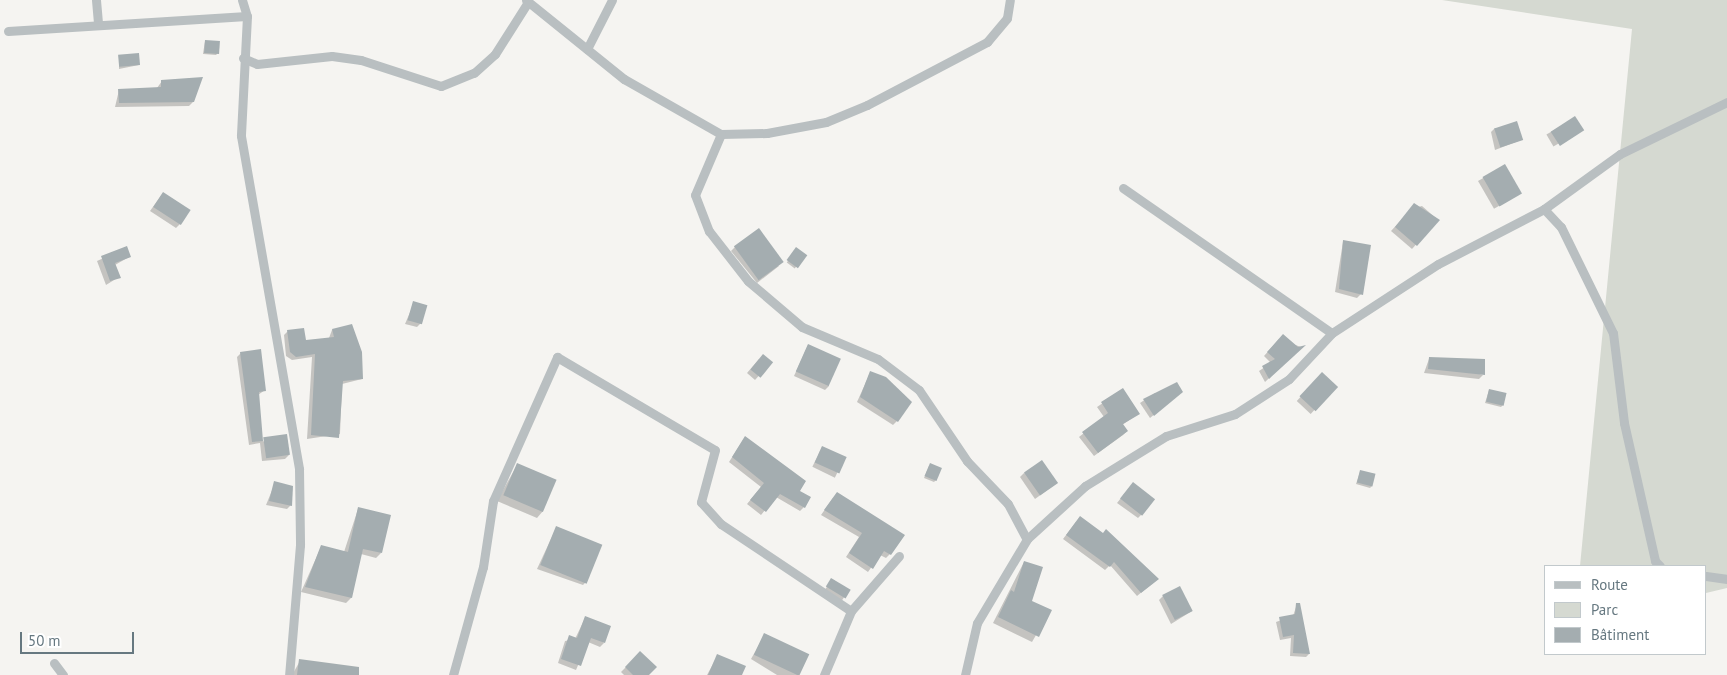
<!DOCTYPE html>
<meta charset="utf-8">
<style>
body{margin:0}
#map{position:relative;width:1727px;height:675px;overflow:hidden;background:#f5f4f1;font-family:"PT Sans",sans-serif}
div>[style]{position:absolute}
.green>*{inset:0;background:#d5d9d1}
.shadow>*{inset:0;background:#0003;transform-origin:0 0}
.building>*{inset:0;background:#a4adb0;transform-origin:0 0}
.minor>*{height:9px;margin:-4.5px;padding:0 4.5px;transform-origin:4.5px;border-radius:4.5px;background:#b9bfc1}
span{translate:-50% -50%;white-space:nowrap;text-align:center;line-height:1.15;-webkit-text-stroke:5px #fff;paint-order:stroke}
.legend{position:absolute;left:1544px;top:565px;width:162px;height:90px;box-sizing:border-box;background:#fff;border:1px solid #c2c9cc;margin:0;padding:6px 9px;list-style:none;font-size:15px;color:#667880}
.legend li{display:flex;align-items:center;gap:10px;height:25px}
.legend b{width:25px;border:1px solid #c2c9cc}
.scale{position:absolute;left:20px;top:632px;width:114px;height:22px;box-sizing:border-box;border:2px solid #667880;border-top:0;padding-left:6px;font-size:15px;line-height:18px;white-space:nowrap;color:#667880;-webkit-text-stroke:4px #fff;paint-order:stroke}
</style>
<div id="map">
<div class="green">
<i style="clip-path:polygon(1442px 0,1727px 0,1727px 588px,1706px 593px,1706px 566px,1580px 566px,1632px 29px)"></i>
</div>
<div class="shadow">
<i style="clip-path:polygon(205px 41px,218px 53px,216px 55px,203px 54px)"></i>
<i style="clip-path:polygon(119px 57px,139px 65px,119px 69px)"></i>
<i style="clip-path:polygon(162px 81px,193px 102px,189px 106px,115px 107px,119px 90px,157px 88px)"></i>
<i style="left:1575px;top:118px;width:14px;height:33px;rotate:60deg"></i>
<i style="clip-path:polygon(1495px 128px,1521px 140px,1495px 150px,1491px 132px)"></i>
<i style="left:1504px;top:166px;width:32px;height:30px;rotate:60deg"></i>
<i style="clip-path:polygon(163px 193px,180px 224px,176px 228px,150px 211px)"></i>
<i style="clip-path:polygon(1422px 206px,1438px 220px,1412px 249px,1391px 231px,1411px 209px)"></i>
<i style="clip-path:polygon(1343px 242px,1361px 294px,1357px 298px,1335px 292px)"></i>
<i style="clip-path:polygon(735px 247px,779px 266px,757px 283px,731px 251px)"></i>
<i style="clip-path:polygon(126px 248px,129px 257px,115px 265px,119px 277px,106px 285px,97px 261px)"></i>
<i style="left:797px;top:249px;width:10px;height:17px;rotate:37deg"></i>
<i style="clip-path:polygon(414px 303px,421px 323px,417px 327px,405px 324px)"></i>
<i style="clip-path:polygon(351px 326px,362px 379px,342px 384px,340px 434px,307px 439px,312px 357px,292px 360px,286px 356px,284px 335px,288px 331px,305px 342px,329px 338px,332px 330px)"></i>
<i style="clip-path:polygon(1279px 339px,1301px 347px,1265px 382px,1259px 371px,1271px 363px,1264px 356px)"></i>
<i style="clip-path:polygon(808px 345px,829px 386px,825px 390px,794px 376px)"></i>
<i style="clip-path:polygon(241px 353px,265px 390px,258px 395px,261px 440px,289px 455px,285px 459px,262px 461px,260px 443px,249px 445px,237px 357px)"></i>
<i style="clip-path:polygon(759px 359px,771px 362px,755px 380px,747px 373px)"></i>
<i style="clip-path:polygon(1429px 359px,1483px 375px,1479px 379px,1424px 373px)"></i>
<i style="clip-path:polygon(870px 373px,897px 421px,893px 425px,857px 402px)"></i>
<i style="left:1322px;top:374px;width:19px;height:37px;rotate:43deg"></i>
<i style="clip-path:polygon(1122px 390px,1138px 414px,1122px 425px,1127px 431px,1123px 435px,1094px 456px,1079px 437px,1104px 417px,1097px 407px)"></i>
<i style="clip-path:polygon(1489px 390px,1503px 405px,1501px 407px,1485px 403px)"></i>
<i style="clip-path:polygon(1155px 393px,1178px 395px,1150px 418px,1140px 403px)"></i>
<i style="clip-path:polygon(745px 437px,799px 492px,804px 507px,800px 511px,776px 497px,761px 515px,747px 504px,761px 487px,729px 462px)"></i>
<i style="left:822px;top:447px;width:25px;height:22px;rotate:26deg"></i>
<i style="clip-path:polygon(517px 465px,543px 511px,537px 518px,497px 501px)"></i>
<i style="clip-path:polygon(929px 466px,936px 480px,934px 482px,924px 478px)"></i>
<i style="clip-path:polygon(1360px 472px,1372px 486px,1370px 488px,1356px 484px)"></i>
<i style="clip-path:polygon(1024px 473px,1057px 483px,1035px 499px,1020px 477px)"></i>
<i style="clip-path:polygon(275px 483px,291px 505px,287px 509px,266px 505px)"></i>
<i style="clip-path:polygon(1129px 488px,1142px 514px,1138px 518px,1117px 503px)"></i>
<i style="clip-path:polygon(833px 498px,890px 554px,886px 558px,880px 555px,868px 572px,846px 557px,859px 537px,821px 515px)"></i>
<i style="clip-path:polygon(358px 509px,381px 553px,376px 558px,361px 554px,351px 598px,346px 603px,301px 592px,321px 547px,344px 552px)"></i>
<i style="clip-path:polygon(1076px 522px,1154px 582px,1137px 596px,1110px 565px,1105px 570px,1063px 539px)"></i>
<i style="clip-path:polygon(556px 528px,587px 581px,583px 585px,537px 569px)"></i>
<i style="clip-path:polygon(1024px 562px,1031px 602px,1050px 611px,1032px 642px,993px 623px)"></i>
<i style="left:832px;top:579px;width:20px;height:15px;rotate:33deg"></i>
<i style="clip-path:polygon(1163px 596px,1192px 611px,1171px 624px,1159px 600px)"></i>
<i style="clip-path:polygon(1297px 604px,1309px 654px,1306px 657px,1290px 656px,1291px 638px,1280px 640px,1276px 622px,1293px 616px)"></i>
<i style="clip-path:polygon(585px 618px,604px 643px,600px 647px,588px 642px,576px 670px,558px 663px,565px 641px,575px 639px)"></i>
<i style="clip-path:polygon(765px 634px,807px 655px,798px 675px,777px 675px,751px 659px)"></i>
<i style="clip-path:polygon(640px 653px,647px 675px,624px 675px,621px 672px)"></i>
<i style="clip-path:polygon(718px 655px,741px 675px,707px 675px)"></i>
<i style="clip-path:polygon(300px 661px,351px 675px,292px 675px)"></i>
</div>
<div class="building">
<i style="left:205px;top:40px;width:15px;height:13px;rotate:4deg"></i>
<i style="left:139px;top:53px;width:12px;height:21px;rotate:85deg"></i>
<i style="clip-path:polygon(203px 77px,194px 102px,119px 103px,118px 89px,161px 87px,161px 80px)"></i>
<i style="left:1575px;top:116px;width:17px;height:29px;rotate:57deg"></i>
<i style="left:1517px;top:121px;width:20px;height:24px;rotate:72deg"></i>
<i style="left:1505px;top:164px;width:34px;height:26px;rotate:60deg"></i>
<i style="left:163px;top:192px;width:33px;height:18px;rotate:33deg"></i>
<i style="clip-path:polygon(1414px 203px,1440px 220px,1417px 246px,1395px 227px)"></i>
<i style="left:759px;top:228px;width:42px;height:31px;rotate:54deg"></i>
<i style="clip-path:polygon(1343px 240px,1371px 245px,1363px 295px,1339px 289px)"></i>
<i style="clip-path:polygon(127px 246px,131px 257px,115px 263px,121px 278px,110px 281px,101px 256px)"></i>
<i style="left:796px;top:247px;width:14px;height:16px;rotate:36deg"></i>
<i style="left:413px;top:301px;width:15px;height:20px;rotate:16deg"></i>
<i style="clip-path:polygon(352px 324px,362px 352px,363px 379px,343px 381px,339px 438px,311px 435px,315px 354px,296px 357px,290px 352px,287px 330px,304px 328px,306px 340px,334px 337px,332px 329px)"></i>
<i style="clip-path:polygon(1283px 334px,1298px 347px,1306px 345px,1269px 379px,1262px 366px,1275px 359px,1267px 352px)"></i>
<i style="left:808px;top:344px;width:36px;height:30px;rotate:24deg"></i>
<i style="clip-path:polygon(261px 349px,266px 391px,259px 392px,263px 441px,252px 442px,240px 352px)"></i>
<i style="left:763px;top:354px;width:13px;height:20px;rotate:39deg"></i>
<i style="clip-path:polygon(1429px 357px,1485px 359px,1485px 375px,1428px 369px)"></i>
<i style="clip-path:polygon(870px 371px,886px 377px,912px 402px,898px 422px,860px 397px)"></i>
<i style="left:1322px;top:372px;width:22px;height:33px;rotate:43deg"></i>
<i style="clip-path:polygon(1177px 382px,1183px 392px,1154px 416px,1143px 399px)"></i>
<i style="clip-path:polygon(1123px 388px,1140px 414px,1123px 424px,1128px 431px,1098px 453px,1082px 432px,1108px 413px,1101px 402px)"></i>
<i style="left:1489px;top:389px;width:18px;height:13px;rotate:13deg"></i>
<i style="left:287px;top:434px;width:21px;height:24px;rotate:82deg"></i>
<i style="clip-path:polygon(745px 436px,806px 481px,800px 491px,811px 497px,805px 508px,780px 494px,766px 512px,750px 500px,764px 483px,732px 457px)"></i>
<i style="left:822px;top:446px;width:27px;height:18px;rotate:24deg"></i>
<i style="left:1042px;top:460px;width:28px;height:22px;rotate:55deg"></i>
<i style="left:517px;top:463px;width:43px;height:35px;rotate:23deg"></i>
<i style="left:930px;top:463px;width:13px;height:14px;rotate:23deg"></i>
<i style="left:1360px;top:470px;width:16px;height:13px;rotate:14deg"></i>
<i style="clip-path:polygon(274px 481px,293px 486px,292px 506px,269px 501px)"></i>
<i style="left:1133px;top:482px;width:28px;height:21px;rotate:38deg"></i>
<i style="clip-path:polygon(837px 492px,905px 535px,891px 555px,884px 551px,873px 569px,849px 553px,862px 533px,824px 510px)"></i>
<i style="clip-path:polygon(358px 507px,391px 515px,382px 553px,363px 549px,352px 598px,305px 587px,321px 545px,348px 552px)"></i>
<i style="clip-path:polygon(1080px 516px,1103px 533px,1106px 529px,1159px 579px,1141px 593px,1114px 562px,1110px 567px,1066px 535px)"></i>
<i style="left:556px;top:526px;width:50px;height:42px;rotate:22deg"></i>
<i style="clip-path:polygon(1024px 561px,1043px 567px,1032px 601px,1052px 610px,1039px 637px,998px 617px,1011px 590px,1014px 592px)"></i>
<i style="left:831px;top:578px;width:23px;height:10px;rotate:31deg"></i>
<i style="left:1180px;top:586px;width:28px;height:20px;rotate:63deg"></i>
<i style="clip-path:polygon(1296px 603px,1300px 603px,1310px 654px,1293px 653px,1294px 635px,1283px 637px,1279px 617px,1295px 614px)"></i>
<i style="clip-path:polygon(585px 616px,611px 626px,605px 643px,591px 638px,581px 666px,561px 659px,569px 635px,577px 638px)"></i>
<i style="left:764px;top:633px;width:50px;height:24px;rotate:25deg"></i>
<i style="clip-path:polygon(640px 651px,657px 667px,649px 675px,633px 675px,625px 667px)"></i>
<i style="clip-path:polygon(717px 654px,746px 666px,742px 675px,708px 675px)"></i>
<i style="clip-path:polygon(299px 659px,359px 667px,359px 675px,297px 675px)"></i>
</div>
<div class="minor">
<i style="left:96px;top:0;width:23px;rotate:85deg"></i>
<i style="left:242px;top:0;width:17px;rotate:73deg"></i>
<i style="left:247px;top:16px;width:120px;rotate:92.9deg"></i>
<i style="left:241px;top:136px;width:338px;rotate:80.1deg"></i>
<i style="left:299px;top:469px;width:76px;rotate:89.2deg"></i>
<i style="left:300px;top:545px;width:130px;rotate:94.8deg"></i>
<i style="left:526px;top:0;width:126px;rotate:38.9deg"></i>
<i style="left:624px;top:79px;width:112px;rotate:29.6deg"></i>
<i style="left:721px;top:134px;width:46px;rotate:-1.2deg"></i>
<i style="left:767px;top:133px;width:60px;rotate:-10.6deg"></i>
<i style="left:826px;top:122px;width:44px;rotate:-22.5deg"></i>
<i style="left:867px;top:105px;width:136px;rotate:-27.7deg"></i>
<i style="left:987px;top:42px;width:31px;rotate:-50deg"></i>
<i style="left:1007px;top:18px;width:18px;rotate:-81deg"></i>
<i style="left:8px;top:31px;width:239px;rotate:-3.6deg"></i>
<i style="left:587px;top:49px;width:55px;rotate:-63deg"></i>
<i style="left:243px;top:58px;width:15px;rotate:23deg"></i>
<i style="left:257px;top:64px;width:75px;rotate:-6.1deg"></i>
<i style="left:332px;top:56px;width:29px;rotate:8deg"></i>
<i style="left:361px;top:60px;width:84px;rotate:18deg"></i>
<i style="left:441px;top:86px;width:35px;rotate:-22deg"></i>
<i style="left:474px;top:73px;width:28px;rotate:-42deg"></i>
<i style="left:495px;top:54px;width:62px;rotate:-57.6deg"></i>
<i style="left:721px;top:134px;width:66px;rotate:113.1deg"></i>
<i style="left:695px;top:195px;width:39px;rotate:69deg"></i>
<i style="left:709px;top:231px;width:63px;rotate:52deg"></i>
<i style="left:748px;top:281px;width:71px;rotate:40.4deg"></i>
<i style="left:802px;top:327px;width:82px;rotate:22.8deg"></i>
<i style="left:878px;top:359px;width:51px;rotate:37.1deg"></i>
<i style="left:919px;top:390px;width:86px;rotate:55.9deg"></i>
<i style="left:967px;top:461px;width:59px;rotate:46.4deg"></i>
<i style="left:1008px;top:504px;width:40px;rotate:62deg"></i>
<i style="left:1123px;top:188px;width:254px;rotate:34.8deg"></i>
<i style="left:1544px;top:209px;width:25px;rotate:47deg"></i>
<i style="left:1561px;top:227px;width:118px;rotate:63.9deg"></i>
<i style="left:1613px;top:333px;width:91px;rotate:83deg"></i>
<i style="left:1624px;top:423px;width:141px;rotate:77.3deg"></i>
<i style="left:1655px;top:561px;width:7px;rotate:45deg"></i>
<i style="left:1706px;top:576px;width:21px;rotate:8deg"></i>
<i style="left:54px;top:663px;width:15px;rotate:53deg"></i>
<i style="left:453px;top:675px;width:112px;rotate:-74.5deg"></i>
<i style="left:483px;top:567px;width:67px;rotate:-81.4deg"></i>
<i style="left:493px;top:501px;width:158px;rotate:-66deg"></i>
<i style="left:557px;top:357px;width:183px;rotate:30.5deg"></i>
<i style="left:715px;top:450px;width:54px;rotate:105.1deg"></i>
<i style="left:701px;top:502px;width:30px;rotate:48deg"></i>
<i style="left:721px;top:524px;width:156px;rotate:33.8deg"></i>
<i style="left:824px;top:675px;width:69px;rotate:-67.1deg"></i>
<i style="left:851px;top:611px;width:73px;rotate:-48.9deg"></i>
<i style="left:965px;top:675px;width:53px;rotate:-77deg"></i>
<i style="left:977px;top:623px;width:98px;rotate:-59.2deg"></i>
<i style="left:1027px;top:539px;width:79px;rotate:-42.4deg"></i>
<i style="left:1085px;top:486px;width:95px;rotate:-31.7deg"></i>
<i style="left:1166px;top:436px;width:72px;rotate:-17.7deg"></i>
<i style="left:1235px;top:414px;width:64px;rotate:-32.9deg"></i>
<i style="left:1289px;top:379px;width:63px;rotate:-46.9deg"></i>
<i style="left:1332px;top:333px;width:126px;rotate:-33.1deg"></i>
<i style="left:1438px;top:264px;width:119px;rotate:-27.4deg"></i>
<i style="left:1544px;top:209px;width:94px;rotate:-35.9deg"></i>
<i style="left:1620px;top:154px;width:119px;rotate:-25.9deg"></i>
</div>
<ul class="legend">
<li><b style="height:6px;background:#b9bfc1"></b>Route</li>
<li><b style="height:14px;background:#d5d9d1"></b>Parc</li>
<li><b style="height:14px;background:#a4adb0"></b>Bâtiment</li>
</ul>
<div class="scale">50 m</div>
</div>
